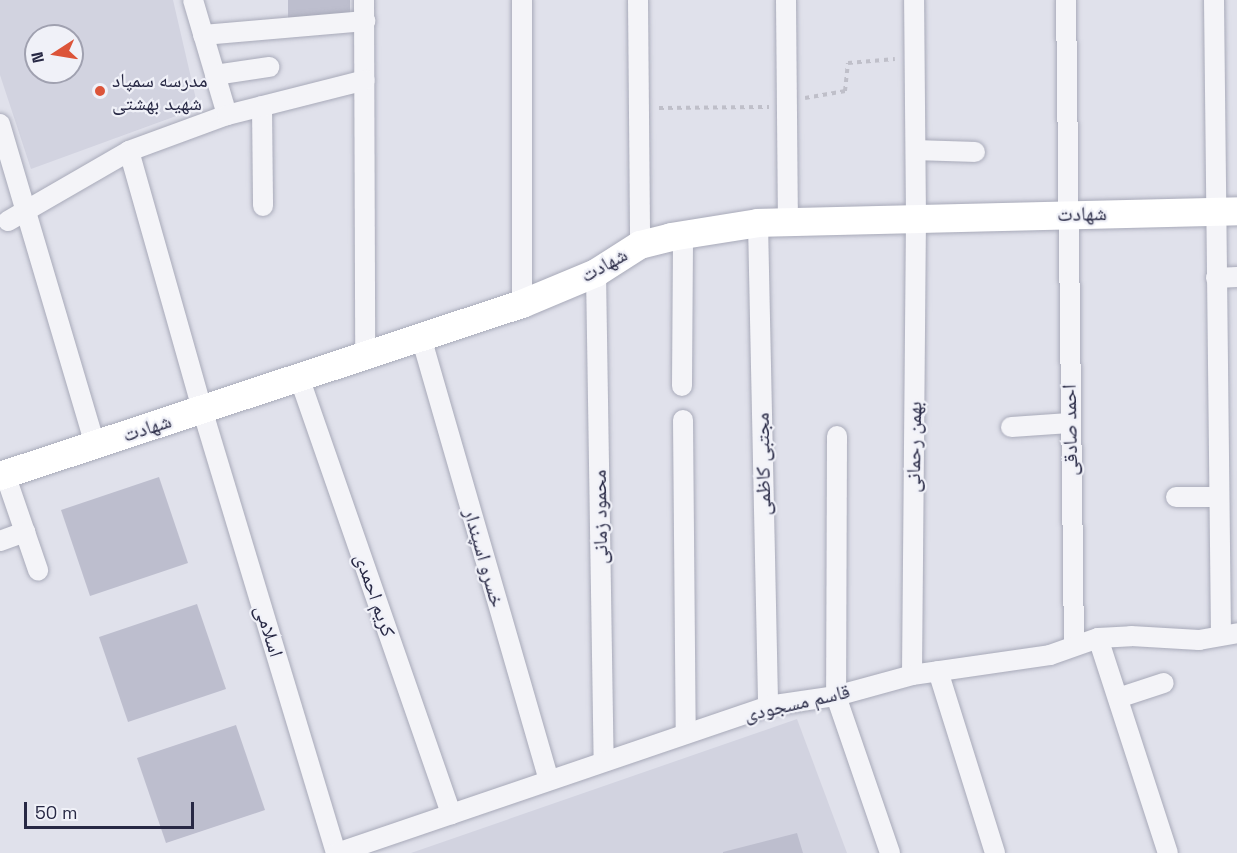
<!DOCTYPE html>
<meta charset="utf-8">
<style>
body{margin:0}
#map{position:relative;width:1237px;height:853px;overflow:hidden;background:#e0e1eb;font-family:"Space Grotesk","Noto Naskh Arabic",sans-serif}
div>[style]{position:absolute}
.built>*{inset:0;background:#d2d3e0}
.building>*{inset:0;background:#bdbece}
.path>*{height:4px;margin-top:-2px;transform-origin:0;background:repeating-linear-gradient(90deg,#bfbfc9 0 4.5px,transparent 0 9px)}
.roads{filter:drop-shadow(0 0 2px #a8aab9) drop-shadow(0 0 2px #a8aab9)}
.street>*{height:20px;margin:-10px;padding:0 10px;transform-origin:10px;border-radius:10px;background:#f4f4f8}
.secondary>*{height:28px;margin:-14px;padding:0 14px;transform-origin:14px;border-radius:14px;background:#fff}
.dots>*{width:16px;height:16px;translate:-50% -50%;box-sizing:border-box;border:3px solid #f0f1f8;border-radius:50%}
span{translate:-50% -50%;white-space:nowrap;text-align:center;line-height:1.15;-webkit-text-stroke:4.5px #f0f1f8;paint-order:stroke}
.poi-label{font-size:20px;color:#272844}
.left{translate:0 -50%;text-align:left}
.street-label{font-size:20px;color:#272844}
.north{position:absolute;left:24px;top:24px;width:60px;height:60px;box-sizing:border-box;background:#f0f1f8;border:2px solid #a0a1b0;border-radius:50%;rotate:258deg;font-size:16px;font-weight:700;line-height:24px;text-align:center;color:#272844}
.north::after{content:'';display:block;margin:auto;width:21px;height:27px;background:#dc5439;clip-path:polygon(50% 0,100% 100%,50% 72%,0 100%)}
.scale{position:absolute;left:24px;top:802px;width:170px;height:27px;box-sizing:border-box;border:3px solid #272844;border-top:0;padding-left:8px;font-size:18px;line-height:21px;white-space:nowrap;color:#272844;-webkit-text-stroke:4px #f0f1f8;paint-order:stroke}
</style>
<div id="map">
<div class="built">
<i style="clip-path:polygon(evenodd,0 0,173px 0,198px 108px,31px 169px,0 75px,0 0,36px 36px,72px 36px,72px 72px,36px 72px,36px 36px)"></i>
<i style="clip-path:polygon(797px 719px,847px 853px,411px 853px)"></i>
</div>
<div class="building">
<i style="clip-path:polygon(288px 0,350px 0,350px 15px,288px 19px)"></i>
<i style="clip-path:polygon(159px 477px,188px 563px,90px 596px,61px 510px)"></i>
<i style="clip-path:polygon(197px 604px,226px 689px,128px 722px,99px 637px)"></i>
<i style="clip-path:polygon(236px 725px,265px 810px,166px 843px,137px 758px)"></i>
<i style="clip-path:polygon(797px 833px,803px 853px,723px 853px,723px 852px)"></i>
</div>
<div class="path">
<i style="left:805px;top:98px;width:41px;rotate:-9.9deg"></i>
<i style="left:845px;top:91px;width:28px;rotate:-84deg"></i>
<i style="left:848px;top:63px;width:47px;rotate:-4.9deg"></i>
<i style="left:659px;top:108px;width:110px;rotate:-0.5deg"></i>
</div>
<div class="roads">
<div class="street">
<i style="left:193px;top:0;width:120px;rotate:73.5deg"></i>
<i style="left:364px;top:0;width:355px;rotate:89.8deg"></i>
<i style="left:638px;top:0;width:245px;rotate:89.5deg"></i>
<i style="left:786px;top:0;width:222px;rotate:89.5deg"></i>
<i style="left:1066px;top:0;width:646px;rotate:89.29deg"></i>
<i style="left:1214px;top:0;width:635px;rotate:89.37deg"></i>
<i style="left:203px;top:35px;width:163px;rotate:-4.9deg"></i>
<i style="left:215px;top:75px;width:55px;rotate:-8.4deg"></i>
<i style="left:262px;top:106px;width:100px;rotate:89.4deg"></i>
<i style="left:0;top:124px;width:335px;rotate:73.5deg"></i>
<i style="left:916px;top:150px;width:59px;rotate:1.9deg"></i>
<i style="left:129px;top:151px;width:268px;rotate:74.2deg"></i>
<i style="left:202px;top:409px;width:464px;rotate:73.2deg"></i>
<i style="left:8px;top:221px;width:140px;rotate:-30deg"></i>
<i style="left:129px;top:151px;width:104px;rotate:-20.2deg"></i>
<i style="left:227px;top:115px;width:142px;rotate:-14.2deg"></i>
<i style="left:758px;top:223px;width:483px;rotate:88.8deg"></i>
<i style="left:596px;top:273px;width:487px;rotate:89.1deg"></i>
<i style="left:1216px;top:278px;width:21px;rotate:-3deg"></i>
<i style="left:522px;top:304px;width:304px;rotate:-90deg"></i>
<i style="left:421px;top:337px;width:459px;rotate:73.9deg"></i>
<i style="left:299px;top:377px;width:463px;rotate:70.8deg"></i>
<i style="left:682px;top:386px;width:151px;rotate:-89.6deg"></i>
<i style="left:683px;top:420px;width:313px;rotate:89.5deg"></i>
<i style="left:1011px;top:427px;width:59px;rotate:-3.9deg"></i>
<i style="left:837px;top:436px;width:260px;rotate:90.2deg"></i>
<i style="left:836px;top:696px;width:166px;rotate:71deg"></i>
<i style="left:5px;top:474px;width:102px;rotate:71deg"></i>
<i style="left:1176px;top:497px;width:43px"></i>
<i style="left:0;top:541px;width:27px;rotate:-20deg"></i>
<i style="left:1098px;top:638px;width:226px;rotate:72deg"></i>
<i style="left:938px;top:671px;width:191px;rotate:72.6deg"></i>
<i style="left:912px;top:675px;width:456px;rotate:-89.5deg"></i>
<i style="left:916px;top:219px;width:219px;rotate:-90.5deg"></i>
<i style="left:1118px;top:698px;width:48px;rotate:-18.1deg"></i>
<i style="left:337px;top:853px;width:455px;rotate:-18.8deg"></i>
<i style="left:768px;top:706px;width:69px;rotate:-8.4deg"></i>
<i style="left:836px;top:696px;width:79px;rotate:-15.4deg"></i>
<i style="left:912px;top:675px;width:139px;rotate:-8.2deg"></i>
<i style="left:1050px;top:655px;width:51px;rotate:-19.5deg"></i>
<i style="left:1098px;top:638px;width:33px;rotate:-3deg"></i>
<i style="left:1131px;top:636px;width:68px;rotate:3.4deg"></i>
<i style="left:1199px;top:640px;width:39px;rotate:-10deg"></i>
</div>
<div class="secondary">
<i style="left:0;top:476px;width:550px;rotate:-18.24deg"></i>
<i style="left:522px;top:304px;width:80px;rotate:-22.7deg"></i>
<i style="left:596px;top:273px;width:52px;rotate:-32.5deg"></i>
<i style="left:640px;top:245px;width:32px;rotate:-14deg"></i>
<i style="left:671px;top:237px;width:88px;rotate:-9.1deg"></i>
<i style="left:758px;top:223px;width:479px;rotate:-1.4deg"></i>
</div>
</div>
<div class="dots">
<i style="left:100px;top:91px;background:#dc5439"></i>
</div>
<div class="poi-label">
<span class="left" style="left:112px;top:92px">مدرسه سمپاد<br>شهید بهشتی</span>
</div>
<div class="street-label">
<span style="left:1082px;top:214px;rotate:-1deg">شهادت</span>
<span style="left:604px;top:265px;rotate:-29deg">شهادت</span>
<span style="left:147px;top:428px;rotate:-18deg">شهادت</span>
<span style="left:1070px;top:430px;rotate:-91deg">احمد صادقی</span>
<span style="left:914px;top:447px;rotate:-89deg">بهمن رحمانی</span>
<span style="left:763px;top:464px;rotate:-91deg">مجتبی کاظمی</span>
<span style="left:600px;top:517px;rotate:-91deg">محمود زمانی</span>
<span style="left:484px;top:558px;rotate:74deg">خسرو اسپندار</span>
<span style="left:375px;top:595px;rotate:71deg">کریم احمدی</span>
<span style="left:269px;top:631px;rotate:73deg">اسلامی</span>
<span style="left:797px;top:703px;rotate:-13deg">قاسم مسجودی</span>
</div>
<div class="north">N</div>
<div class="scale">50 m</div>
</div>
